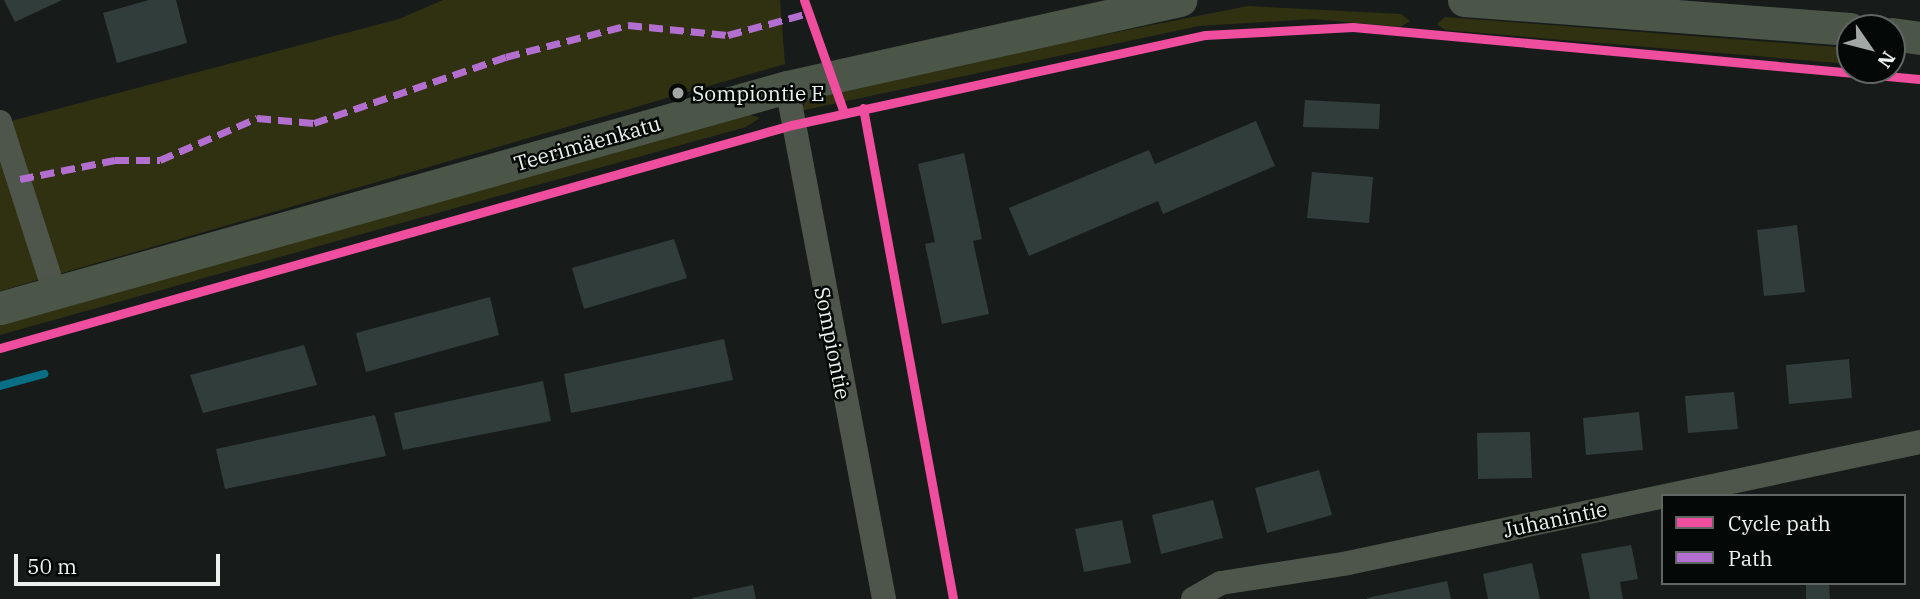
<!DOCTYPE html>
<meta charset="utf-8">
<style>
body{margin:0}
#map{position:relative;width:1920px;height:599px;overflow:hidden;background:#171c1a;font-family:"IBM Plex Serif",serif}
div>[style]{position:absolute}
.green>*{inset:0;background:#303111}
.stream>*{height:8px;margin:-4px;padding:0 4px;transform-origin:4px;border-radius:4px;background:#096f84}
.building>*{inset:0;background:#303d3a}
.street>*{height:24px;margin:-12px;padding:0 12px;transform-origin:12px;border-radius:12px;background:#4e564b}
.secondary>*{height:33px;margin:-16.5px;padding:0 16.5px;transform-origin:16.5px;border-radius:16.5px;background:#4b5548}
.quiet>*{height:7px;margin-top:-3.5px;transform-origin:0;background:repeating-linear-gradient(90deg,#b36fd0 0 14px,transparent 0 21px)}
.cycleway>*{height:9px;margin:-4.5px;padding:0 4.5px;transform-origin:4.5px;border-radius:4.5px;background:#ef4d9e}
.dots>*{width:19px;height:19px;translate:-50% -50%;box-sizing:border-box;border:4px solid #040806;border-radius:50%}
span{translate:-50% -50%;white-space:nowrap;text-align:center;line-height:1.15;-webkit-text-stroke:5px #040806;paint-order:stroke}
.poi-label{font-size:21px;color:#ebf2ee}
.left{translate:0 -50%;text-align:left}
.street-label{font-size:21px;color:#ebf2ee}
.legend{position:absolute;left:1661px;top:494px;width:245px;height:91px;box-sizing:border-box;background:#040806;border:2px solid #606663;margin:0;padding:9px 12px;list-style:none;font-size:21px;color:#ebf2ee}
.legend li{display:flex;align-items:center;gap:14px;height:35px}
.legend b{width:35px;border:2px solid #606663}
.north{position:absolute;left:1836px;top:14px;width:70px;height:70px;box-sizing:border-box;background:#040806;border:2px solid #606663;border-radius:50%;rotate:125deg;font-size:19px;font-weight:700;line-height:28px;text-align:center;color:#ebf2ee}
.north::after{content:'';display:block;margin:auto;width:24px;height:32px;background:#a1a7a4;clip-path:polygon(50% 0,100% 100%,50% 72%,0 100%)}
.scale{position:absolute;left:14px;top:554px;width:206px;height:32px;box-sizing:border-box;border:4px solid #ebf2ee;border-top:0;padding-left:9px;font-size:21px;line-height:24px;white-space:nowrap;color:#ebf2ee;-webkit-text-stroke:5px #040806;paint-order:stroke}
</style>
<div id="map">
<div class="green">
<i style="clip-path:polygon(443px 0,780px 0,785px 64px,0 291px,0 124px,399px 19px)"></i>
<i style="clip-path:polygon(1248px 6px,1401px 14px,1410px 21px,1400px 27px,1313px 19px,1199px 26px,800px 111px,807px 100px,895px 76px)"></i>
<i style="clip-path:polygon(1445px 17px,1850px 48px,1850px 64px,1445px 30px,1437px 24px)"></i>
<i style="clip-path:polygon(741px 112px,760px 118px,746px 127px,0 335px,0 321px)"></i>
</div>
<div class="stream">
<i style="left:0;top:386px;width:46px;rotate:-15.3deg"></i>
</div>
<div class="building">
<i style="clip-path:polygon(4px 0,62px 0,15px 22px)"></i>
<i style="clip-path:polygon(149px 0,176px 0,187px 43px,117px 63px,103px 13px)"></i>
<i style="clip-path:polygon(1305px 100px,1380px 104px,1379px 129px,1303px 127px)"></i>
<i style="clip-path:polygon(1256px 121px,1275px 166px,1163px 214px,1158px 201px,1029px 256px,1009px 208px,1149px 150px,1155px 164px)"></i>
<i style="clip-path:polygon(964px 153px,982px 239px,973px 241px,989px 314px,942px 324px,925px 244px,935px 242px,918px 164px)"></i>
<i style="clip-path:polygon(1312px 172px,1373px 177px,1369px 223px,1307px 218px)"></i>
<i style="clip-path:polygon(1797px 225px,1805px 292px,1764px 296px,1757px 230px)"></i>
<i style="clip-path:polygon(674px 239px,687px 278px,584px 309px,572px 268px)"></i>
<i style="clip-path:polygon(490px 297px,499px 335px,366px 372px,356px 333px)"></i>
<i style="clip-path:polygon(724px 339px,733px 380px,571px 413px,564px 374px)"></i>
<i style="clip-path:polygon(304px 345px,317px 385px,203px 413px,190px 375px)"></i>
<i style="clip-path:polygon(1849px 359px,1852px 398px,1789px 404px,1786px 365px)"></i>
<i style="clip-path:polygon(543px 381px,551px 421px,403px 450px,394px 413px)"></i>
<i style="clip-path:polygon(1734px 392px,1738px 429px,1688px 433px,1685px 396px)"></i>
<i style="clip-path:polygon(1639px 412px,1643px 450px,1586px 455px,1583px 418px)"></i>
<i style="clip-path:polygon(375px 415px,386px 456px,225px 489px,216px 449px)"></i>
<i style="clip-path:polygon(1530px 432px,1532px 478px,1478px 479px,1477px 433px)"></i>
<i style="clip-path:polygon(1319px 470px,1332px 515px,1267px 533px,1255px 488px)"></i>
<i style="clip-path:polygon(1213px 500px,1223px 538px,1161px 554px,1152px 515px)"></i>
<i style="clip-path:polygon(1122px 520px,1131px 563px,1084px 572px,1075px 529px)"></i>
<i style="clip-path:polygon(1631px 545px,1638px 579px,1620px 582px,1623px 599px,1590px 599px,1581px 554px)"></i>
<i style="clip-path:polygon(1532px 563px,1540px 599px,1488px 599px,1483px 574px)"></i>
<i style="clip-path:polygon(1447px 581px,1451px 599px,1367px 599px,1367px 598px)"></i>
<i style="clip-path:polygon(1806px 583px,1829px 583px,1830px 599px,1806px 599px)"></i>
<i style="clip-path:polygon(753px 585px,756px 599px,692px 599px,692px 598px)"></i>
</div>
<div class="street">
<i style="left:787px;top:87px;width:521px;rotate:79.27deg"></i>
<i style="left:0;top:122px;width:180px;rotate:72.2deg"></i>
<i style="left:1193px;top:599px;width:32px;rotate:-30deg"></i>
<i style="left:1221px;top:583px;width:129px;rotate:-8.9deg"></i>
<i style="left:1348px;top:563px;width:585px;rotate:-11.94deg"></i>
</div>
<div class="secondary">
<i style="left:1464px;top:0;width:387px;rotate:4.3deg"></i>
<i style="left:1892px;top:34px;width:28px;rotate:8deg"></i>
<i style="left:0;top:308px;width:817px;rotate:-15.69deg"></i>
<i style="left:787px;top:87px;width:403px;rotate:-12.5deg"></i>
</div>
<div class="quiet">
<i style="left:20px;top:179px;width:97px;rotate:-11.3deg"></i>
<i style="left:115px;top:160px;width:45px"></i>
<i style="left:160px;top:160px;width:106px;rotate:-23.4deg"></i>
<i style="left:257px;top:118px;width:57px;rotate:5deg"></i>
<i style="left:314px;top:123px;width:203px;rotate:-19deg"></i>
<i style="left:506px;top:57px;width:126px;rotate:-14.7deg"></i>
<i style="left:628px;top:25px;width:100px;rotate:5.7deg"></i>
<i style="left:728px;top:35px;width:84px;rotate:-15.2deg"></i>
</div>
<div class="cycleway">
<i style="left:804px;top:0;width:120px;rotate:70.5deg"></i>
<i style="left:863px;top:108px;width:499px;rotate:79.6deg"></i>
<i style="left:0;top:348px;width:823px;rotate:-15.73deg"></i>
<i style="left:792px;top:125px;width:423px;rotate:-12.3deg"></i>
<i style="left:1205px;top:35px;width:148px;rotate:-3.1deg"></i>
<i style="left:1353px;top:27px;width:569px;rotate:5.24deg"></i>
</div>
<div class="dots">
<i style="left:678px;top:93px;background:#a1a7a4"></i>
</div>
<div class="poi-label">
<span class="left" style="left:692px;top:93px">Sompiontie E</span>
</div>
<div class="street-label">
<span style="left:587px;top:143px;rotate:-16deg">Teerimäenkatu</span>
<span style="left:833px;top:343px;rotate:79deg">Sompiontie</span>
<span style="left:1555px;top:519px;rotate:-12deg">Juhanintie</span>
</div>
<ul class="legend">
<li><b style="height:9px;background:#ef4d9e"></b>Cycle path</li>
<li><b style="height:9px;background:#b36fd0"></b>Path</li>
</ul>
<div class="north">N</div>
<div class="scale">50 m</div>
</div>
